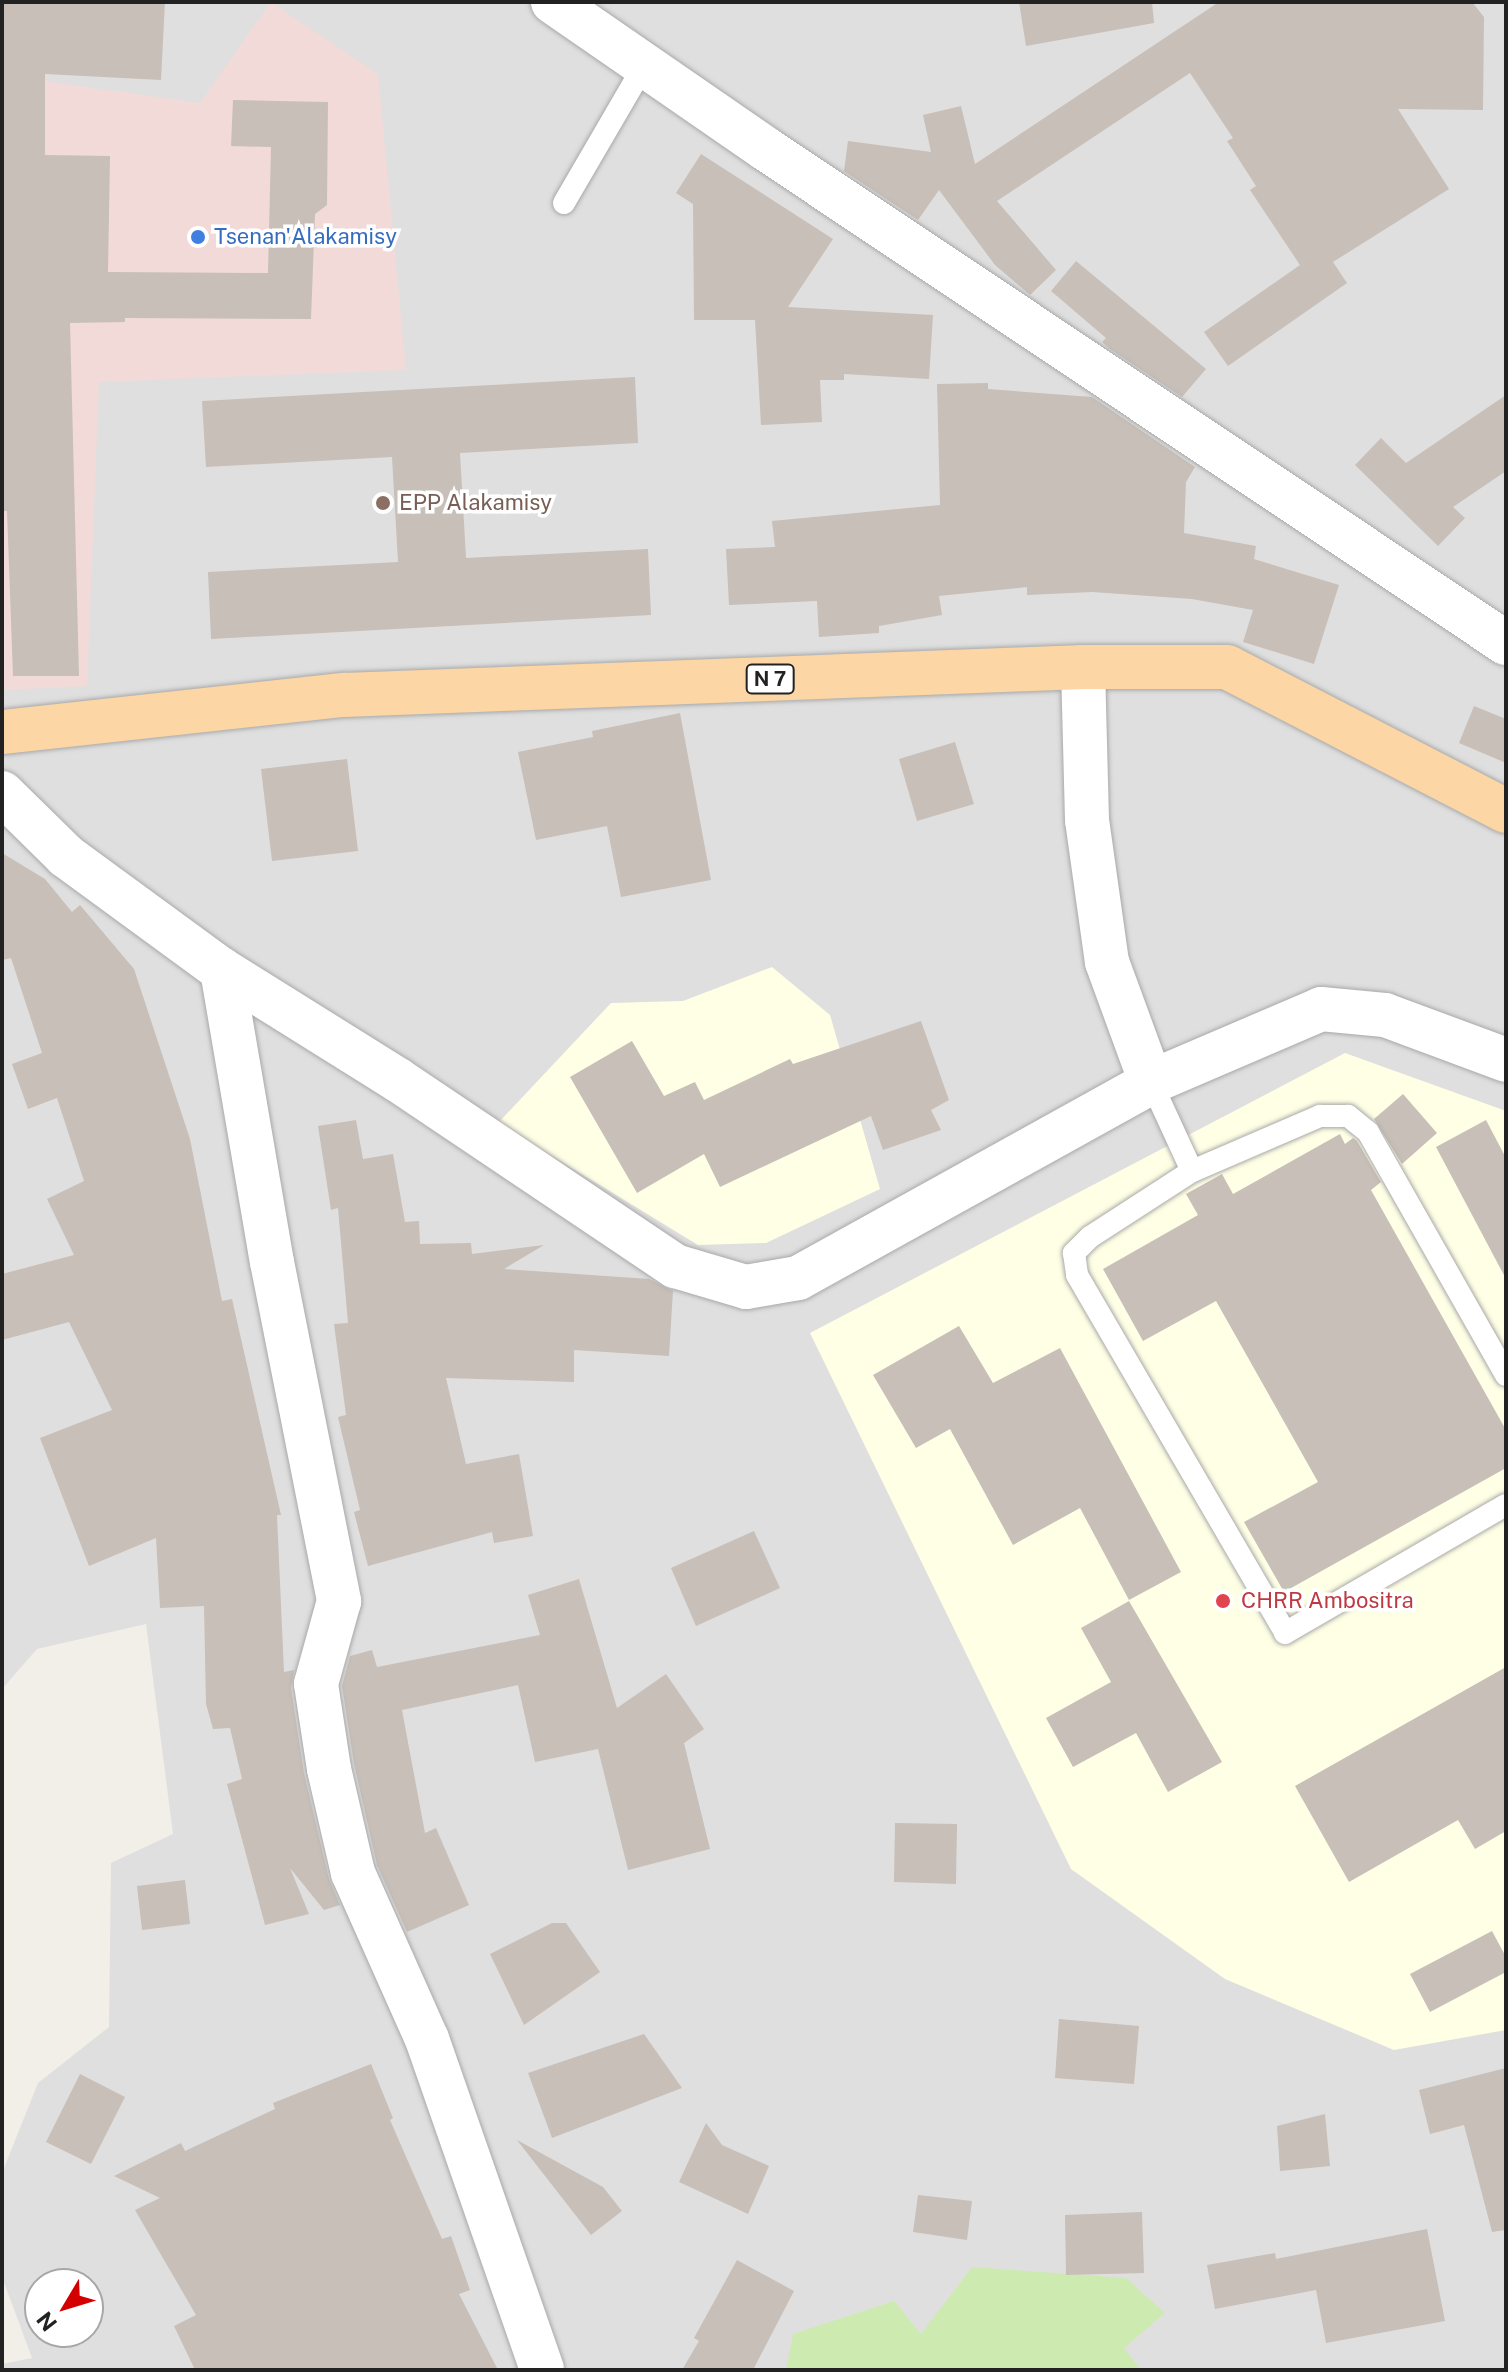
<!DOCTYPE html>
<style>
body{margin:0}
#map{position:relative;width:1508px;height:2372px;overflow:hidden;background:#f2efe9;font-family:"Public Sans",sans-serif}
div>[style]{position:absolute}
.residential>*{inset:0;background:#e0dfdf}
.commercial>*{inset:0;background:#f2dad9}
.education>*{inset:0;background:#ffffe5}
.grass>*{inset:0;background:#cdebb0}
.building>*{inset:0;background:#c7bfb8}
.roads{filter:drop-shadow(0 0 2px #a9a9a9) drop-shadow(0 0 2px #a9a9a9)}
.service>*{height:22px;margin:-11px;padding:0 11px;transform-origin:11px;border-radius:11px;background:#fff}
.minor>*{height:44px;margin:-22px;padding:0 22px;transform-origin:22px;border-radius:22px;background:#fff}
.primary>*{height:44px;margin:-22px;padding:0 22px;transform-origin:22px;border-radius:22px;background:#fcd6a4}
.dots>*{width:22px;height:22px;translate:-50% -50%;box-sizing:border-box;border:4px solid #fff;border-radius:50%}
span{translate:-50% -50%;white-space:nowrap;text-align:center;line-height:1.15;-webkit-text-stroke:7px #fff;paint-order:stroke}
.shield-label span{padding:2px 6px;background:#fff;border:2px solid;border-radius:6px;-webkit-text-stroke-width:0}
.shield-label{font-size:20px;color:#222;font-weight:700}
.shop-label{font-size:22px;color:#366cbe}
.left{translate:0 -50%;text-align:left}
.education-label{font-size:22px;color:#785e54}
.health-label{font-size:22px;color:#be3a42}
.frame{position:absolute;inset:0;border:4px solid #222;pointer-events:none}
.north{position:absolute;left:24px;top:2268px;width:80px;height:80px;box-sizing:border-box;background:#fff;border:2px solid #a7a7a7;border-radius:50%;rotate:232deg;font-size:22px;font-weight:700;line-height:32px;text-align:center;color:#222}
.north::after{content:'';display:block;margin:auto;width:28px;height:36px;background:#d40000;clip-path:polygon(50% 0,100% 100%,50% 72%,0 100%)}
</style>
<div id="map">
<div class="residential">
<i style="clip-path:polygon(evenodd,2px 2px,1506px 2px,1506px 2370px,2px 2370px,2px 2364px,32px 2358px,2px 2277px,2px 2173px,38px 2083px,109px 2027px,111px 1863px,173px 1834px,146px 1624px,37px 1649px,2px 1689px,2px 2px,40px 2284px,88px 2284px,88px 2332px,40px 2332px,40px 2284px)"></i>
</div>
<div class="commercial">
<i style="clip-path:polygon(271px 2px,378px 74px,406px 370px,99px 382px,87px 686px,2px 690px,2px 75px,200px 103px)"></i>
</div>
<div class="education">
<i style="clip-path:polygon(772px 967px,830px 1015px,880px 1189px,766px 1243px,698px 1245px,498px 1123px,611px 1003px,683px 1001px)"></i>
<i style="clip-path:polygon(1345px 1053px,1506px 1111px,1506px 2030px,1394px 2050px,1225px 1979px,1071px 1869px,810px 1333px)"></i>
</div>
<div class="grass">
<i style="clip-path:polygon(972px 2267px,1126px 2278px,1165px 2313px,1124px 2348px,1141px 2370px,786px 2370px,793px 2334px,894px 2301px,921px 2334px)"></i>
</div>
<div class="building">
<i style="clip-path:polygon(2px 2px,165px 2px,161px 80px,45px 74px,45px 155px,110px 156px,108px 272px,268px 273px,271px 147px,231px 146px,233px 100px,328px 102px,327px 205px,315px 214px,311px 319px,125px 318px,125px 322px,70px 323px,79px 676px,13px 676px,7px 511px,2px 511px)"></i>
<i style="clip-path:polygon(1019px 2px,1152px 2px,1154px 23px,1026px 46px)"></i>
<i style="clip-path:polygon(1219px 2px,1472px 2px,1484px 17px,1483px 110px,1398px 109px,1449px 189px,1333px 262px,1347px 283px,1228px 366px,1204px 332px,1300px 265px,1250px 190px,1256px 186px,1227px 141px,1233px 138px,1190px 73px,997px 201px,1056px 270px,1030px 295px,995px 265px,939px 190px,918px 220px,844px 171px,848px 141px,931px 152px,923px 115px,961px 106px,975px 164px)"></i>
<i style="clip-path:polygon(701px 154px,833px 239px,788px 307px,933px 315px,929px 379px,844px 374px,844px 380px,820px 380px,822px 422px,761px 425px,755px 320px,694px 320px,693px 204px,676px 193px)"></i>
<i style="clip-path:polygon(1076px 261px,1206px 369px,1182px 397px,1110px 349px,1102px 342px,1106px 338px,1051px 291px)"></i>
<i style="clip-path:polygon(635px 377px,638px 443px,460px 453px,466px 558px,648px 549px,651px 615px,211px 639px,208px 572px,398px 562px,392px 457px,206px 467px,202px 401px)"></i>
<i style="clip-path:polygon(988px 383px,988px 389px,1092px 397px,1195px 467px,1186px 482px,1184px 533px,1256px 546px,1254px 559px,1339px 585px,1314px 664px,1243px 642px,1253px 610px,1192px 599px,1092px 592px,1027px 595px,1027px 587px,939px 596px,942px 615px,879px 626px,879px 633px,819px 637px,817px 601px,729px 605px,726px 549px,775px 547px,772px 521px,940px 505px,937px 384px)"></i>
<i style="clip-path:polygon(1506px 395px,1506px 471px,1453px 507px,1465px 518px,1438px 546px,1355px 465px,1381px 438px,1406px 463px)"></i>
<i style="clip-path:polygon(1474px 706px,1506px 719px,1506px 763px,1459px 743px)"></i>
<i style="clip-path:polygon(680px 713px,711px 880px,621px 897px,607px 826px,536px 840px,518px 752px,593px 737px,592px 731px)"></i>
<i style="clip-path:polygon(955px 742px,974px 804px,917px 821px,899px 759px)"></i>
<i style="clip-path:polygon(347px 759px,358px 851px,272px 861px,261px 769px)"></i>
<i style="clip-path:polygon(2px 853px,45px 879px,72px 912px,80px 905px,134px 969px,190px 1139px,222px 1301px,232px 1299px,281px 1515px,277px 1515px,284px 1672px,294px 1670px,291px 1688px,304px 1773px,329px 1879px,340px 1905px,324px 1910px,290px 1868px,309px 1914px,265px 1925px,227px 1784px,242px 1779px,230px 1728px,213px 1729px,206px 1704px,204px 1606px,160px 1608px,156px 1538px,89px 1566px,40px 1438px,112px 1410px,69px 1322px,2px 1340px,2px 1274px,74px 1255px,47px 1199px,84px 1181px,57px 1098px,28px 1109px,12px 1064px,42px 1053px,11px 958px,2px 960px)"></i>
<i style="clip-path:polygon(921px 1021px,949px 1100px,931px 1110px,941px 1130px,883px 1150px,871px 1116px,720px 1187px,704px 1154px,637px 1193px,570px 1077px,632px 1041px,664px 1096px,695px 1082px,704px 1100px,790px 1059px,793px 1064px)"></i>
<i style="clip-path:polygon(1403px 1094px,1437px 1133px,1402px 1164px,1374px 1119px)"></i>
<i style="clip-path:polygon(356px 1120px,363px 1159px,393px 1154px,405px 1222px,419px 1221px,420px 1244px,471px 1243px,472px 1254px,544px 1245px,504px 1269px,649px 1279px,673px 1291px,669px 1356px,574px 1350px,574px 1382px,446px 1378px,466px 1464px,519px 1454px,533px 1536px,494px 1543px,492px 1532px,368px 1566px,354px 1512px,360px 1510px,338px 1417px,346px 1415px,334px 1324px,348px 1323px,338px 1208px,331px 1210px,318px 1126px)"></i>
<i style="clip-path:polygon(1486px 1120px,1506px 1158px,1506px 1279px,1436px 1147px)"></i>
<i style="clip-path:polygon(1340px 1134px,1345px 1144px,1353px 1138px,1357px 1141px,1381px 1182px,1371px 1190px,1506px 1430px,1506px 1468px,1284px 1592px,1244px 1522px,1318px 1482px,1216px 1301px,1143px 1341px,1103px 1269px,1198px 1215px,1186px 1194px,1222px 1174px,1233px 1194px)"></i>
<i style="clip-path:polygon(959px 1326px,993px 1383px,1060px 1348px,1181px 1572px,1129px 1600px,1080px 1508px,1013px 1545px,950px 1429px,916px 1448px,873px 1375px)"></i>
<i style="clip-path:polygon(754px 1531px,780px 1588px,696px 1626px,671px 1568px)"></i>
<i style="clip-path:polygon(579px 1579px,617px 1708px,666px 1674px,704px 1729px,684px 1743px,710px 1849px,628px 1870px,598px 1749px,535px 1762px,518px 1685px,402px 1710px,425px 1833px,436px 1828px,469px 1905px,407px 1932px,377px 1865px,354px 1764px,342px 1686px,350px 1656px,372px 1650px,377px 1667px,540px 1635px,528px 1595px)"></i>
<i style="clip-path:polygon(1129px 1601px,1222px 1762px,1168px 1792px,1136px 1733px,1073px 1767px,1046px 1718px,1111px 1682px,1081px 1628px)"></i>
<i style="clip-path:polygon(1506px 1667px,1506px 1831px,1475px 1849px,1458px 1820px,1349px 1882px,1295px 1786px)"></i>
<i style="clip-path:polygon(895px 1823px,957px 1824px,956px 1884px,894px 1882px)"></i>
<i style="clip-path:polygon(185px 1880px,190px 1924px,142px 1930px,137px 1886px)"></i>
<i style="clip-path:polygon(552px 1923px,566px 1923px,600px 1972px,524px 2025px,490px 1954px)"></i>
<i style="clip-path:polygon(1492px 1931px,1506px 1957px,1506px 1972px,1430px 2012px,1410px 1974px)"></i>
<i style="clip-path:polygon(1059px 2019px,1139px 2026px,1134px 2084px,1055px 2078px)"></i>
<i style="clip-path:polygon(644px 2034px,682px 2088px,552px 2138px,528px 2073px)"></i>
<i style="clip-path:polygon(371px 2064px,393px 2118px,390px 2120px,442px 2239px,451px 2236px,470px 2290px,459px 2294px,498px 2370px,195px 2370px,174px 2326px,196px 2315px,135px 2210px,160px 2198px,114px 2176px,181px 2143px,185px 2151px,275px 2109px,273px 2103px)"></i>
<i style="clip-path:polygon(1506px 2068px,1506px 2230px,1492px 2232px,1464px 2125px,1430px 2134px,1419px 2090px)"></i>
<i style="clip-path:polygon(80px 2074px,125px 2097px,91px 2164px,46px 2142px)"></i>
<i style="clip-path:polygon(1325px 2114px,1330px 2166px,1280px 2171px,1277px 2126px)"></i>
<i style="clip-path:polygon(706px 2123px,722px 2145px,769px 2166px,748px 2214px,679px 2182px)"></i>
<i style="clip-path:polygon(517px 2140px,603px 2187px,622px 2211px,591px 2235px)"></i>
<i style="clip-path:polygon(918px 2195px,972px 2201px,967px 2240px,913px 2232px)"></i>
<i style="clip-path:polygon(1142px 2212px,1144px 2273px,1066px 2275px,1065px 2215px)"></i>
<i style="clip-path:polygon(1427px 2229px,1445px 2321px,1326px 2343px,1316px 2290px,1215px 2309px,1207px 2265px,1275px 2253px,1276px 2259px)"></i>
<i style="clip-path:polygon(737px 2260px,794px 2291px,753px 2370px,682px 2370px,699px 2341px,694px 2338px)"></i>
</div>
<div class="roads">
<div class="service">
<i style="left:564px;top:203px;width:161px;rotate:-59.8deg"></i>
<i style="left:1151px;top:1082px;width:98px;rotate:65.3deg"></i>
<i style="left:1506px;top:1375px;width:279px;rotate:-119.6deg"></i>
<i style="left:1368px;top:1132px;width:26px;rotate:-141deg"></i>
<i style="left:1348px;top:1116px;width:28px;rotate:180deg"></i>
<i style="left:1320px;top:1116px;width:139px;rotate:156.7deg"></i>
<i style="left:1192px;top:1171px;width:121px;rotate:147.1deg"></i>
<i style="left:1090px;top:1237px;width:23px;rotate:135deg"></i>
<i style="left:1074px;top:1253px;width:22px;rotate:82deg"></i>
<i style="left:1077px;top:1275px;width:414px;rotate:59.8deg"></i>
<i style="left:1285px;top:1633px;width:255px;rotate:-30.1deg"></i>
</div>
<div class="minor">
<i style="left:553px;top:2px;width:259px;rotate:34.6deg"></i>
<i style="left:766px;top:149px;width:890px;rotate:33.73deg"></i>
<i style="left:1083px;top:667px;width:153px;rotate:88.5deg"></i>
<i style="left:1087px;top:820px;width:143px;rotate:82deg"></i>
<i style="left:1107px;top:962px;width:128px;rotate:69.9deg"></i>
<i style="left:2px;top:793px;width:90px;rotate:44.5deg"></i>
<i style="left:66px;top:856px;width:193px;rotate:36.2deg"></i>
<i style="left:222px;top:970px;width:208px;rotate:32deg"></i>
<i style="left:398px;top:1080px;width:334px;rotate:33.9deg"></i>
<i style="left:675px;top:1266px;width:74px;rotate:16.5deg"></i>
<i style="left:746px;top:1287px;width:53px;rotate:-9.8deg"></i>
<i style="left:798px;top:1278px;width:404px;rotate:-29deg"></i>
<i style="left:1151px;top:1082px;width:185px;rotate:-23.2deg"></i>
<i style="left:1321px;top:1009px;width:64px;rotate:5.4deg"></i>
<i style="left:1385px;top:1015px;width:129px;rotate:20.4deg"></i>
<i style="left:222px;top:970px;width:296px;rotate:80.3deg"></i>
<i style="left:272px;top:1262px;width:346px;rotate:78.8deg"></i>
<i style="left:339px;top:1601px;width:86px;rotate:105.5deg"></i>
<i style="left:316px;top:1684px;width:86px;rotate:81.3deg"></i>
<i style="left:329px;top:1769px;width:107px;rotate:77deg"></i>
<i style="left:353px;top:1873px;width:182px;rotate:66deg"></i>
<i style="left:427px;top:2039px;width:350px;rotate:70.8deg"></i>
</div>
<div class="primary">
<i style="left:2px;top:732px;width:344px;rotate:-6.2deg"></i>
<i style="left:344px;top:695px;width:740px;rotate:-2.17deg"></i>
<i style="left:1083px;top:667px;width:144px"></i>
<i style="left:1227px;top:667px;width:314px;rotate:27.3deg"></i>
</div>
</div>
<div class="dots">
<i style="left:198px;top:237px;background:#3f7fe0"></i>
<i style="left:383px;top:503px;background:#8d6e63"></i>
<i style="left:1223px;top:1601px;background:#e0444e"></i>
</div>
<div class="shield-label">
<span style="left:770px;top:679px">N 7</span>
</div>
<div class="shop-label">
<span class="left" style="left:214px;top:237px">Tsenan'Alakamisy</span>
</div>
<div class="education-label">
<span class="left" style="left:399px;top:503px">EPP Alakamisy</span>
</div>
<div class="health-label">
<span class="left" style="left:1241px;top:1601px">CHRR Ambositra</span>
</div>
<div class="frame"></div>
<div class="north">N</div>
</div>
